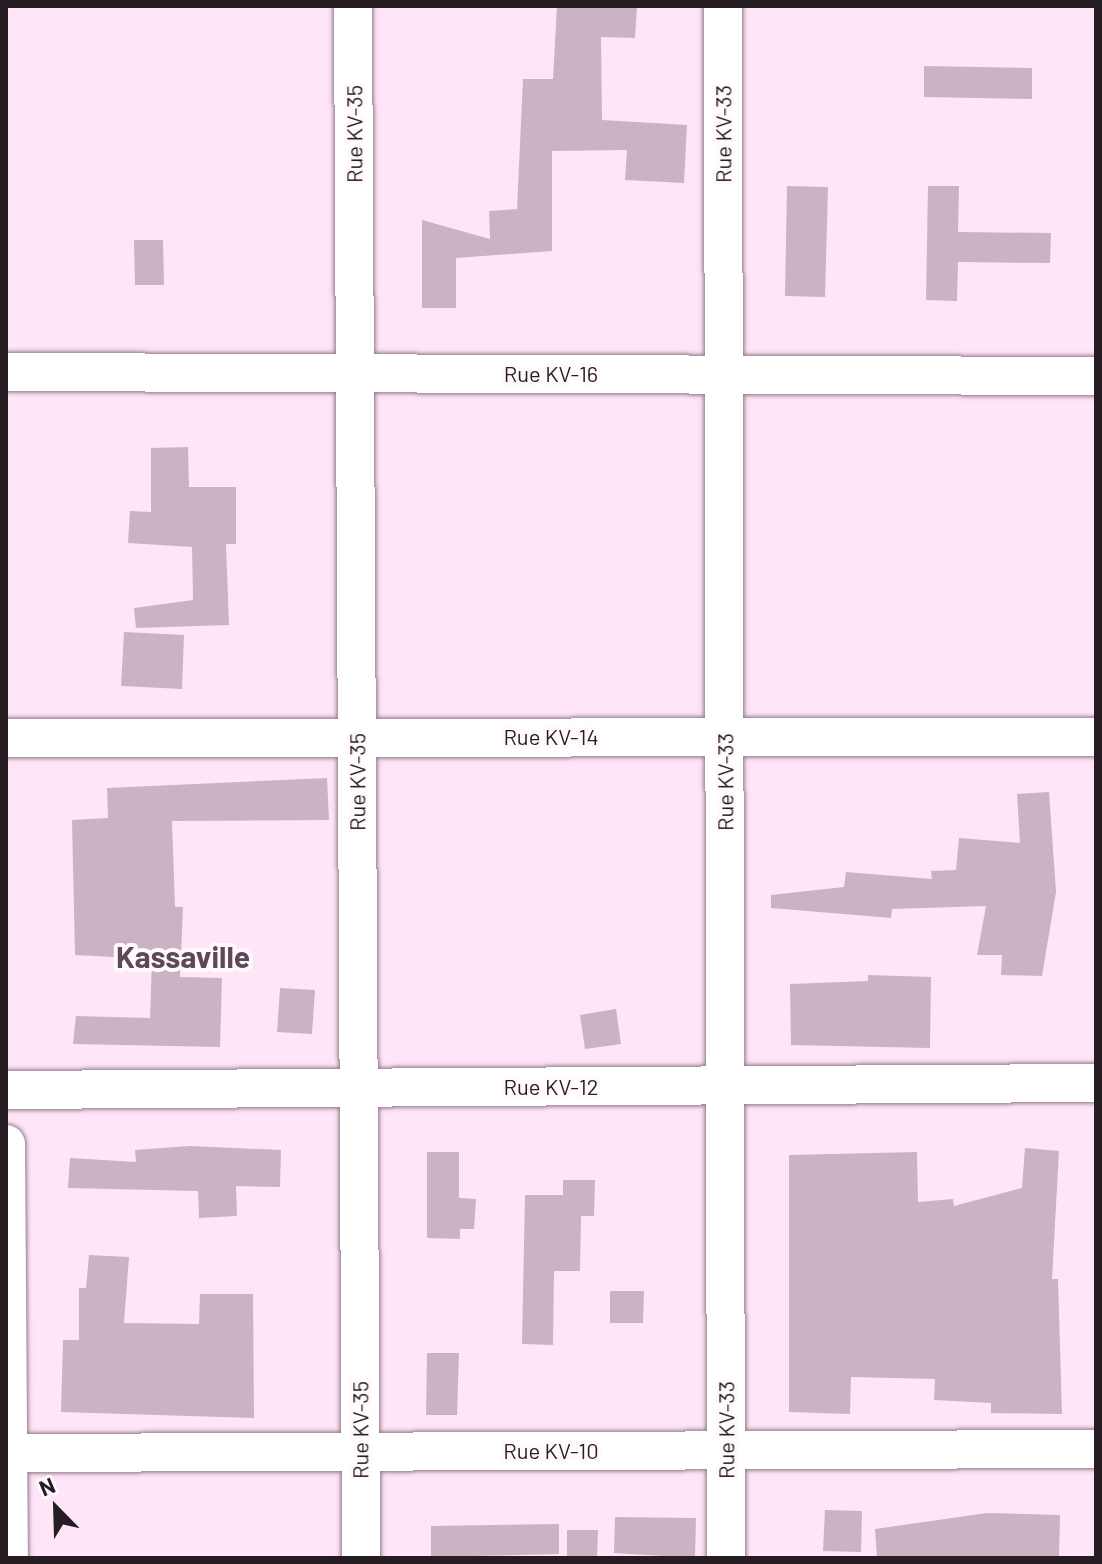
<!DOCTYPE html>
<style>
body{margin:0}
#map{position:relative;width:1102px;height:1564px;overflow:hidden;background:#ffe5f8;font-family:Barlow,sans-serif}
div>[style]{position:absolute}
.building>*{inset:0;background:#cbb3c4}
.roads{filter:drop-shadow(0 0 2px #937c8c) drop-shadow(0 0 2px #937c8c)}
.minor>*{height:38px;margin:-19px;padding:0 19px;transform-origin:19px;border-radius:19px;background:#fff}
span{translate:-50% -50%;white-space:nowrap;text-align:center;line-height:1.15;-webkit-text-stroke:8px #fff9fd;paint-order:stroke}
.street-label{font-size:22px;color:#261d23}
.district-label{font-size:30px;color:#5d4858;font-weight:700}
.frame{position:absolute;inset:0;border:8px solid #261d23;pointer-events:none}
.north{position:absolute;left:16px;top:1468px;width:80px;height:80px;-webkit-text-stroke:6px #fff9fd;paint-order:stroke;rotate:337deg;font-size:22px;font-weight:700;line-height:32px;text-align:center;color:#261d23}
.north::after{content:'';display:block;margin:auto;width:28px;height:36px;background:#261d23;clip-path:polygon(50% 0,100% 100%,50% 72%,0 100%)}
</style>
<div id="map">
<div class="building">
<i style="clip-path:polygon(557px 6px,637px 6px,635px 38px,601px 37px,602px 120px,687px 125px,684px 183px,625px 180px,627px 150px,552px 151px,552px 251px,456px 258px,456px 308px,422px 308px,422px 220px,490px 239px,489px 211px,517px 209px,523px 79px,553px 79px)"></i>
<i style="clip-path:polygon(924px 66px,1032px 68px,1032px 99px,924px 97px)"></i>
<i style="clip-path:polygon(787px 186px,828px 187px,825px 297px,785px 296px)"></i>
<i style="clip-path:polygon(928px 186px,959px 186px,958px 232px,1051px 233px,1050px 263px,958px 262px,957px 301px,926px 300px)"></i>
<i style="clip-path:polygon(134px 240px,163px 240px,164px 285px,135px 285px)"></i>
<i style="clip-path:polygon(188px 447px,189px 487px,236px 487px,236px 544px,226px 544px,229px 625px,136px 628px,134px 608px,193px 600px,192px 547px,128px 543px,130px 511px,151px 512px,151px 448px)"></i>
<i style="clip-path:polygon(124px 632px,184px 635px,182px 689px,121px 686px)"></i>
<i style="clip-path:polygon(327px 778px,329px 820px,172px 821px,175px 907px,183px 907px,180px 977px,222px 978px,220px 1047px,73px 1044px,76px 1016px,150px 1018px,152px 959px,75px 955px,72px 820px,108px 818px,107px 788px)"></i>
<i style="clip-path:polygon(1049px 792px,1056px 892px,1042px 976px,1001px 975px,1002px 955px,977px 955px,986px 906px,892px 909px,891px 918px,771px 908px,771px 895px,844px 887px,846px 872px,932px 879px,931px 871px,956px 870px,959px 838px,1020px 843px,1017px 794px)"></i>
<i style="clip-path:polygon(868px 975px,931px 977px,930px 1048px,791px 1045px,790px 984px,868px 981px)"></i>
<i style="clip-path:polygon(280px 988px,315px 990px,312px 1034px,277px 1032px)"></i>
<i style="clip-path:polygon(616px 1009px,621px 1044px,585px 1049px,580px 1015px)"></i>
<i style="clip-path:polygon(190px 1146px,281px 1150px,280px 1187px,236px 1186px,237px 1216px,199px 1218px,198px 1191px,68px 1188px,70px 1158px,136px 1162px,135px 1150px)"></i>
<i style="clip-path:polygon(1025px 1148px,1059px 1151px,1052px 1279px,1058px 1279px,1062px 1414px,991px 1413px,991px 1403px,934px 1400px,935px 1379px,851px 1377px,850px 1414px,789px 1412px,789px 1155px,917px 1152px,918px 1202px,953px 1199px,954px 1206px,1022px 1188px)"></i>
<i style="clip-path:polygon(427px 1152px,459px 1152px,459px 1198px,476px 1199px,474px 1229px,460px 1229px,460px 1239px,427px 1238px)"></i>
<i style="clip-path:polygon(563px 1180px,595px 1180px,594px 1216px,581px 1216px,580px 1271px,554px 1271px,553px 1345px,522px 1344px,525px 1195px,563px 1195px)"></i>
<i style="clip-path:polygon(89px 1255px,129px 1257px,124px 1323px,199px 1324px,200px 1294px,253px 1294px,254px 1418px,61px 1412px,63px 1340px,79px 1340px,79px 1288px,86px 1288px)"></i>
<i style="clip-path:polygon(610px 1291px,644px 1291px,643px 1323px,610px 1323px)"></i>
<i style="clip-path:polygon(427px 1353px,459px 1353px,457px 1415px,426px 1415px)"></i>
<i style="clip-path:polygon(825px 1510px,862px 1511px,861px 1552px,823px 1551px)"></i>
<i style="clip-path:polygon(987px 1513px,1060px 1515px,1059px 1558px,877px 1558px,875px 1529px)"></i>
<i style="clip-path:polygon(615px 1517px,696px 1518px,695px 1558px,614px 1553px)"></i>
<i style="clip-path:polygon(559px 1524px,559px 1554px,431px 1557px,431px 1526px)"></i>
<i style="clip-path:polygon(567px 1530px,598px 1530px,597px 1558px,567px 1558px)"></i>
</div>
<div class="roads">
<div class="minor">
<i style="left:353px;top:6px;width:1552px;rotate:89.7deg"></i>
<i style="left:723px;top:6px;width:1552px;rotate:89.89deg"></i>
<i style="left:6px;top:372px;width:1090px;rotate:0.21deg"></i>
<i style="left:6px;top:738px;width:1090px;rotate:-0.05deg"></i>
<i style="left:6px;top:1090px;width:1090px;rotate:-0.37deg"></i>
<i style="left:6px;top:1144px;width:414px;rotate:89.6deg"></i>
<i style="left:6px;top:1453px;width:1090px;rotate:-0.21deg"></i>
</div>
</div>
<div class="street-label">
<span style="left:354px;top:134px;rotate:-90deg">Rue KV-35</span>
<span style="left:723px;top:134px;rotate:-90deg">Rue KV-33</span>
<span style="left:551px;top:374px">Rue KV-16</span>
<span style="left:551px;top:737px">Rue KV-14</span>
<span style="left:357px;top:782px;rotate:-90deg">Rue KV-35</span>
<span style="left:725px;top:782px;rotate:-90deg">Rue KV-33</span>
<span style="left:551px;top:1087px">Rue KV-12</span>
<span style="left:360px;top:1430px;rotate:-90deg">Rue KV-35</span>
<span style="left:726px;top:1430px;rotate:-90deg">Rue KV-33</span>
<span style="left:551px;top:1451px">Rue KV-10</span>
</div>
<div class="district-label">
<span style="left:183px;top:956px">Kassaville</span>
</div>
<div class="frame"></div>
<div class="north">N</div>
</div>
